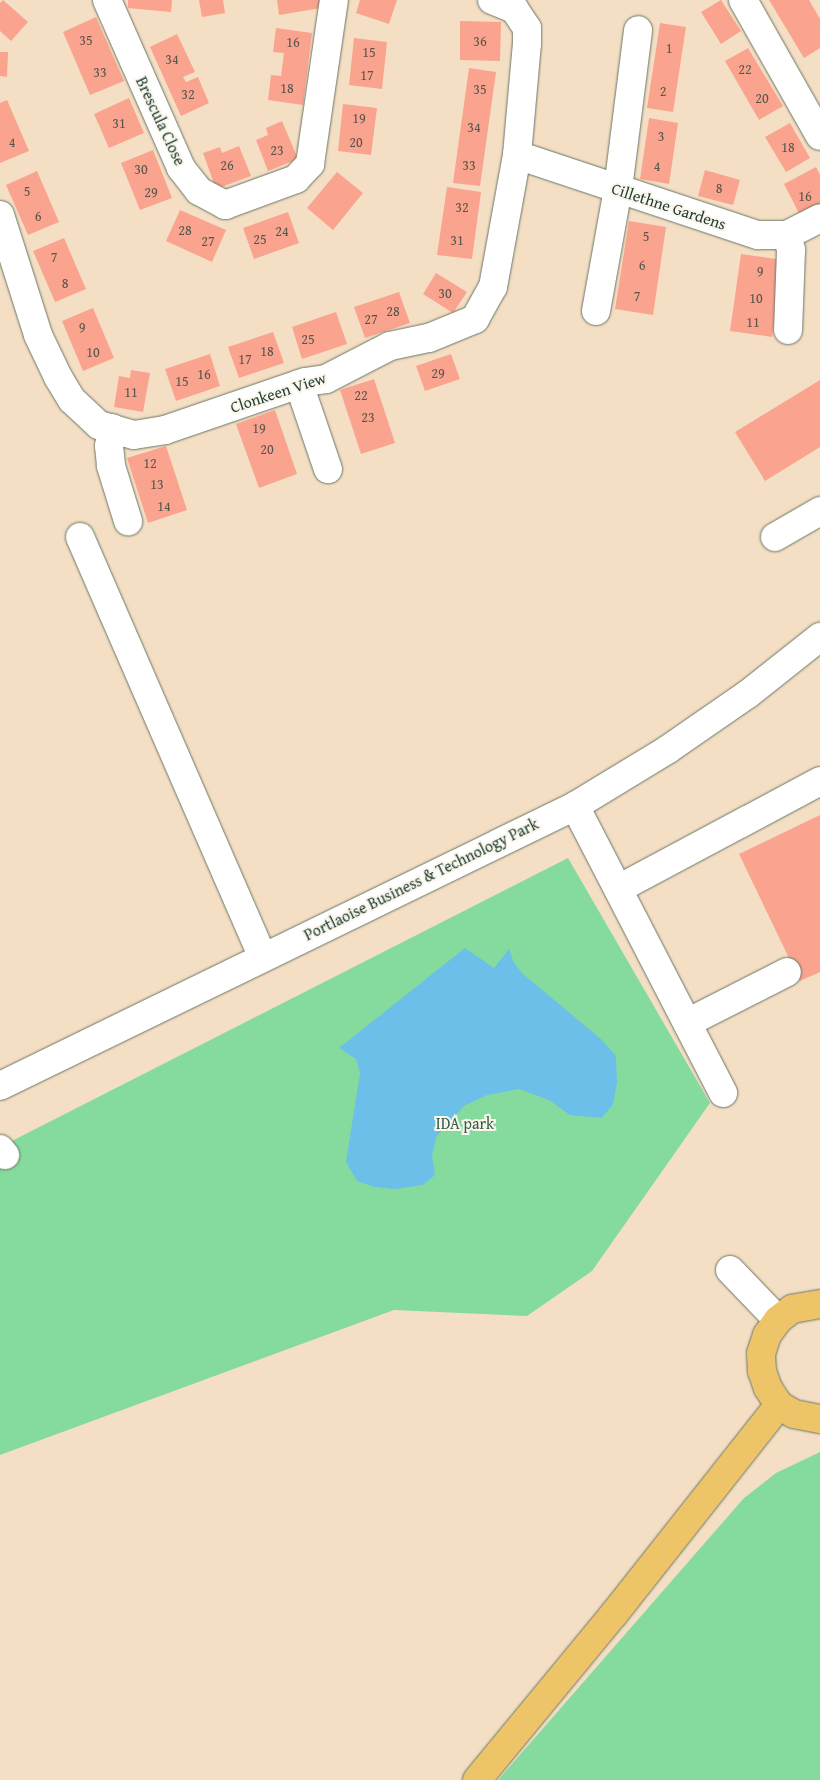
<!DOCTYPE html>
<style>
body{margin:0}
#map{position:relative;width:820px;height:1780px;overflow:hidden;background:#f5dfc4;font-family:"Gentium Book Plus",serif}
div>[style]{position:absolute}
.green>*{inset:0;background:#85db9d}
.water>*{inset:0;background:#6cbfe8}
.building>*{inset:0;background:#faa38f}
.roads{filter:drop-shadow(0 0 1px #6a7666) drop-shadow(0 0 1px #6a7666)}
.minor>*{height:28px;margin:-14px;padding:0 14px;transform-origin:14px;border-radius:14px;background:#fff}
.major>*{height:28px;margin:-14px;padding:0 14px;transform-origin:14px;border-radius:14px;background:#eec469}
span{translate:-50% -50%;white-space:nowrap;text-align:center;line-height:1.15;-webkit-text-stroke:4px #fbf7ec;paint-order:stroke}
.number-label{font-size:14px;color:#56564b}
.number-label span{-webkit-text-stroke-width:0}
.street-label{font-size:16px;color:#1f3d34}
.park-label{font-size:16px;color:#335d49}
</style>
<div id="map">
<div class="green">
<i style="clip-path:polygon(568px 858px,710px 1103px,592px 1271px,527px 1316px,394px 1310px,0 1455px,0 1147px)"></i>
<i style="clip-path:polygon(820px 1452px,820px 1780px,498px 1780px,744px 1498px,776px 1473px)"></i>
</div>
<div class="water">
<i style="clip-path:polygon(465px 948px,494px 968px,509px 949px,514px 963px,523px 974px,602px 1040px,616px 1056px,617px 1083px,613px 1104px,602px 1118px,570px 1115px,549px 1100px,519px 1089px,487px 1095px,464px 1106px,436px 1137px,432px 1156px,435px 1175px,423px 1185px,395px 1189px,375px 1187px,357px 1181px,346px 1162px,360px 1073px,356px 1059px,339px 1048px)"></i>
</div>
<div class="building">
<i style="clip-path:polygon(3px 0,28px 22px,11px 41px,0 31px,0 3px)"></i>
<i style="clip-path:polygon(128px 0,172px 0,171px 12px,128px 8px)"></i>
<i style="clip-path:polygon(199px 0,223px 0,225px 13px,202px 17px)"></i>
<i style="clip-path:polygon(277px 0,320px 0,321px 8px,279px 15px)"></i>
<i style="clip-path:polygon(360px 0,397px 0,389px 24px,356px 13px)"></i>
<i style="clip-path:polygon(721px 0,741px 31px,721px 44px,701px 12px)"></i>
<i style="clip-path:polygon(769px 0,809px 0,820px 19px,820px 48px,804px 58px)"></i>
<i style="clip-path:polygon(96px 17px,124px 81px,90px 95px,63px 32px)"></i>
<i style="clip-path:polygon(460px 21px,501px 22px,500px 61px,460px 60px)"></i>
<i style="clip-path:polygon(660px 23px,686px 27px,673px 112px,647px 108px)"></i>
<i style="clip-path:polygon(276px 28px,312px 33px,303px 105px,268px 100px,271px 75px,281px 76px,284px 53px,273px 52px)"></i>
<i style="clip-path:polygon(177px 34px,195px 72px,183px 77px,186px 82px,198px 77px,209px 103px,181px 116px,150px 47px)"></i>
<i style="clip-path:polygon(354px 38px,387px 42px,382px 89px,349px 85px)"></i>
<i style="clip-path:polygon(748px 48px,783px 106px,759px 120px,725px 61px)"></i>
<i style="clip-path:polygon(0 52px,8px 52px,7px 77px,0 76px)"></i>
<i style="clip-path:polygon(469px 68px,496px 72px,480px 186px,453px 183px)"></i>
<i style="clip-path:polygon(129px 98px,144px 133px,109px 148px,94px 114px)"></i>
<i style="clip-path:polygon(7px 100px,29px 151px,0 163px,0 103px)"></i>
<i style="clip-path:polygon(343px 104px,377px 108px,371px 155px,338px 151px)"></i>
<i style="clip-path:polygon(649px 118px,678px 123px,669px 184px,640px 179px)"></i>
<i style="clip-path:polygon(282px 121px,298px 159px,268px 171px,256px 140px,268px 135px,266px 128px)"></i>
<i style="clip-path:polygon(790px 123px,810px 158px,786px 172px,765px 137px)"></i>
<i style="clip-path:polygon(239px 146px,251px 176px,216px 189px,203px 153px,220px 147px,222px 153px)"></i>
<i style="clip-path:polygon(153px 150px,172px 198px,140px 210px,121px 163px)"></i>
<i style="clip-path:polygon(816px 167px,820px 175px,820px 207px,801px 217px,784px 184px)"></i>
<i style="clip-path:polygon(705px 170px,740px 180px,733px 205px,698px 196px)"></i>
<i style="clip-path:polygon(37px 171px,59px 222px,28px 235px,6px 185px)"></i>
<i style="clip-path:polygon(337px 172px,363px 193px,333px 230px,307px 208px)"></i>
<i style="clip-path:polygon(447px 187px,481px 192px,472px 259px,437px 255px)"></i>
<i style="clip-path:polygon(180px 210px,226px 230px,212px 262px,166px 241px)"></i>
<i style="clip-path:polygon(288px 212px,299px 243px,254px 259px,243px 228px)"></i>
<i style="clip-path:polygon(629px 221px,666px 227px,653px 315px,615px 309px)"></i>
<i style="clip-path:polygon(64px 238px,86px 289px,55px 302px,33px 251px)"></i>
<i style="clip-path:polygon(741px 254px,783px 260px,772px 337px,730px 331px)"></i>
<i style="clip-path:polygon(436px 273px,467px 292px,453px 313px,423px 294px)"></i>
<i style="clip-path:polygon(399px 292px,410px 323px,365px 338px,354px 307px)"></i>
<i style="clip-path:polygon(93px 308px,114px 358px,83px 371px,62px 321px)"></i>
<i style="clip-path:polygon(336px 312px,347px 344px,302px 359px,292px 327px)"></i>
<i style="clip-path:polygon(273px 332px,284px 363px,239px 378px,228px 347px)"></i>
<i style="clip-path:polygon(210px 354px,220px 386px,176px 401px,165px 369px)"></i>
<i style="clip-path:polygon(451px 354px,460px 379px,425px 391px,416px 366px)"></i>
<i style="clip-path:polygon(131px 370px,150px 373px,143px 412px,114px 407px,119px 376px,130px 378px)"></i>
<i style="clip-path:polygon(374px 379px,395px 443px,361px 454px,340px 390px)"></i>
<i style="clip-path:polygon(820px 380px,820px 447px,765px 481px,735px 432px)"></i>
<i style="clip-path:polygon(275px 410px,297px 474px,259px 488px,236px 424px)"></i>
<i style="clip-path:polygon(166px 446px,187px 510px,148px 523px,127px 458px)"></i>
<i style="clip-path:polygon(820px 815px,820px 972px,800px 981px,739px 854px)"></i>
</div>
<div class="roads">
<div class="minor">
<i style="left:107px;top:0;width:184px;rotate:66.2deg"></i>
<i style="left:181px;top:168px;width:29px;rotate:52deg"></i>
<i style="left:199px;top:191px;width:30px;rotate:28deg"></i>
<i style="left:225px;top:205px;width:76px;rotate:-20.1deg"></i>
<i style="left:296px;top:179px;width:21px;rotate:-47deg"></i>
<i style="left:310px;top:164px;width:166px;rotate:-81.7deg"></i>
<i style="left:492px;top:0;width:24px;rotate:22deg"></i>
<i style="left:743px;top:0;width:156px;rotate:60.5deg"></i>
<i style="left:517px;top:155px;width:254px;rotate:18.4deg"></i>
<i style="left:758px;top:235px;width:29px"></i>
<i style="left:787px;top:235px;width:37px;rotate:-27deg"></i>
<i style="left:0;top:215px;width:126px;rotate:72.4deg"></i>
<i style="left:38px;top:335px;width:47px;rotate:64.5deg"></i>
<i style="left:58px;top:377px;width:27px;rotate:59deg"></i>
<i style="left:72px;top:400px;width:37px;rotate:43deg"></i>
<i style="left:99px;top:425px;width:36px;rotate:16deg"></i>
<i style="left:134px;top:435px;width:31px;rotate:-9deg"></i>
<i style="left:165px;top:430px;width:148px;rotate:-18.9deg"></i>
<i style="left:305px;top:382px;width:21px;rotate:-8deg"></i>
<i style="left:326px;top:379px;width:72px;rotate:-27.3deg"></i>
<i style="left:390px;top:346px;width:40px;rotate:-12deg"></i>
<i style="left:429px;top:338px;width:50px;rotate:-22.4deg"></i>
<i style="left:475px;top:319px;width:37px;rotate:-61deg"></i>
<i style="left:493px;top:287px;width:134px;rotate:-79.7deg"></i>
<i style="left:517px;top:155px;width:111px;rotate:-84.9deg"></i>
<i style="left:527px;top:44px;width:16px;rotate:-90deg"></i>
<i style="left:527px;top:28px;width:23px;rotate:-124deg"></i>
<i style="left:787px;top:235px;width:16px;rotate:75deg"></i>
<i style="left:791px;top:250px;width:80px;rotate:92.1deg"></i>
<i style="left:596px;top:311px;width:124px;rotate:-79.8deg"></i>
<i style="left:618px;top:189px;width:160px;rotate:-82.8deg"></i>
<i style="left:299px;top:384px;width:90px;rotate:71.2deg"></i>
<i style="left:112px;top:428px;width:18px;rotate:99deg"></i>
<i style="left:109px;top:446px;width:20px;rotate:84deg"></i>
<i style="left:111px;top:466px;width:58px;rotate:72.8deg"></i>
<i style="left:80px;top:537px;width:456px;rotate:66.5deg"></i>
<i style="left:775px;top:537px;width:52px;rotate:-30deg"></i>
<i style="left:575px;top:806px;width:323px;rotate:62.7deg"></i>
<i style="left:618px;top:889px;width:229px;rotate:-28.1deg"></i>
<i style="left:687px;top:1023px;width:112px;rotate:-27deg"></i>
<i style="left:0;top:1086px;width:640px;rotate:-25.96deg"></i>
<i style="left:575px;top:806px;width:108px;rotate:-31.3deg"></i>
<i style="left:667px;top:750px;width:98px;rotate:-34.7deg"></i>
<i style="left:748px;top:694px;width:92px;rotate:-38.4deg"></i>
<i style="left:0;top:1149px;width:8px;rotate:50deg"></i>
<i style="left:730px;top:1270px;width:69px;rotate:46.2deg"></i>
</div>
<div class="major">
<i style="left:820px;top:1304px;width:28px;rotate:170deg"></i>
<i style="left:792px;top:1309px;width:18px;rotate:142deg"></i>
<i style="left:778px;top:1320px;width:19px;rotate:126deg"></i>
<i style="left:767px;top:1335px;width:19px;rotate:108deg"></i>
<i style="left:761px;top:1353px;width:18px;rotate:87deg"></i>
<i style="left:762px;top:1371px;width:18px;rotate:71deg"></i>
<i style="left:768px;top:1388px;width:20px;rotate:57deg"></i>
<i style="left:779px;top:1405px;width:17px;rotate:31deg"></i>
<i style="left:794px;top:1414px;width:26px;rotate:11deg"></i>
<i style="left:477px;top:1780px;width:215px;rotate:-50.5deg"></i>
<i style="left:614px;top:1614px;width:266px;rotate:-51.7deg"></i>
</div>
</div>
<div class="number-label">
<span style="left:86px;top:40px">35</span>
<span style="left:480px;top:41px">36</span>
<span style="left:293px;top:42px">16</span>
<span style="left:669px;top:48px">1</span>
<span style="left:369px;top:52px">15</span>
<span style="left:172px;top:59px">34</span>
<span style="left:745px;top:69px">22</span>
<span style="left:100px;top:72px">33</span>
<span style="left:367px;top:75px">17</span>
<span style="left:287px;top:88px">18</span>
<span style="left:480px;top:89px">35</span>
<span style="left:663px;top:91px">2</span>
<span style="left:188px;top:94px">32</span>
<span style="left:762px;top:98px">20</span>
<span style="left:359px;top:118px">19</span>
<span style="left:119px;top:123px">31</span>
<span style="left:474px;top:127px">34</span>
<span style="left:661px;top:136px">3</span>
<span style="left:12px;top:142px">4</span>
<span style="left:356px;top:142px">20</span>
<span style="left:788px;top:147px">18</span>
<span style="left:277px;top:150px">23</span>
<span style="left:227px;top:165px">26</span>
<span style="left:469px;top:165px">33</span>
<span style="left:657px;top:166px">4</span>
<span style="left:141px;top:169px">30</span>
<span style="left:719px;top:188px">8</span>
<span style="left:27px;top:191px">5</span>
<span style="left:151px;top:192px">29</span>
<span style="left:805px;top:196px">16</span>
<span style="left:462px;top:207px">32</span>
<span style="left:38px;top:216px">6</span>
<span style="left:185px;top:230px">28</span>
<span style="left:282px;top:231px">24</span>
<span style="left:646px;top:236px">5</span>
<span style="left:260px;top:239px">25</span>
<span style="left:457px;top:240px">31</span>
<span style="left:208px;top:241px">27</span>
<span style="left:54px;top:257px">7</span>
<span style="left:642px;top:265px">6</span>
<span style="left:760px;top:271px">9</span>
<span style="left:65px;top:283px">8</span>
<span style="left:445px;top:293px">30</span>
<span style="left:637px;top:296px">7</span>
<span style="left:756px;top:298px">10</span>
<span style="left:393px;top:311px">28</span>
<span style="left:371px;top:319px">27</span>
<span style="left:753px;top:322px">11</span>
<span style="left:82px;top:327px">9</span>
<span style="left:308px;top:339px">25</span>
<span style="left:267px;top:351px">18</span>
<span style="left:93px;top:352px">10</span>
<span style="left:245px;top:359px">17</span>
<span style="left:438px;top:373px">29</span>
<span style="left:204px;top:374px">16</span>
<span style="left:182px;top:381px">15</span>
<span style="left:131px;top:392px">11</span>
<span style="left:361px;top:395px">22</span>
<span style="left:368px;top:417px">23</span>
<span style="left:259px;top:428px">19</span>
<span style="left:267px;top:449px">20</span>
<span style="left:150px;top:463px">12</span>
<span style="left:157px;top:484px">13</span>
<span style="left:164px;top:506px">14</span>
</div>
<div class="street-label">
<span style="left:161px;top:121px;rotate:65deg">Brescula Close</span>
<span style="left:669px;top:206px;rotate:18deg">Cillethne Gardens</span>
<span style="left:278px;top:392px;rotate:-18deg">Clonkeen View</span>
<span style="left:421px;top:879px;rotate:-26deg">Portlaoise Business &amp; Technology Park</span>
</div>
<div class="park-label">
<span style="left:465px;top:1123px">IDA park</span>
</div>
</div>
